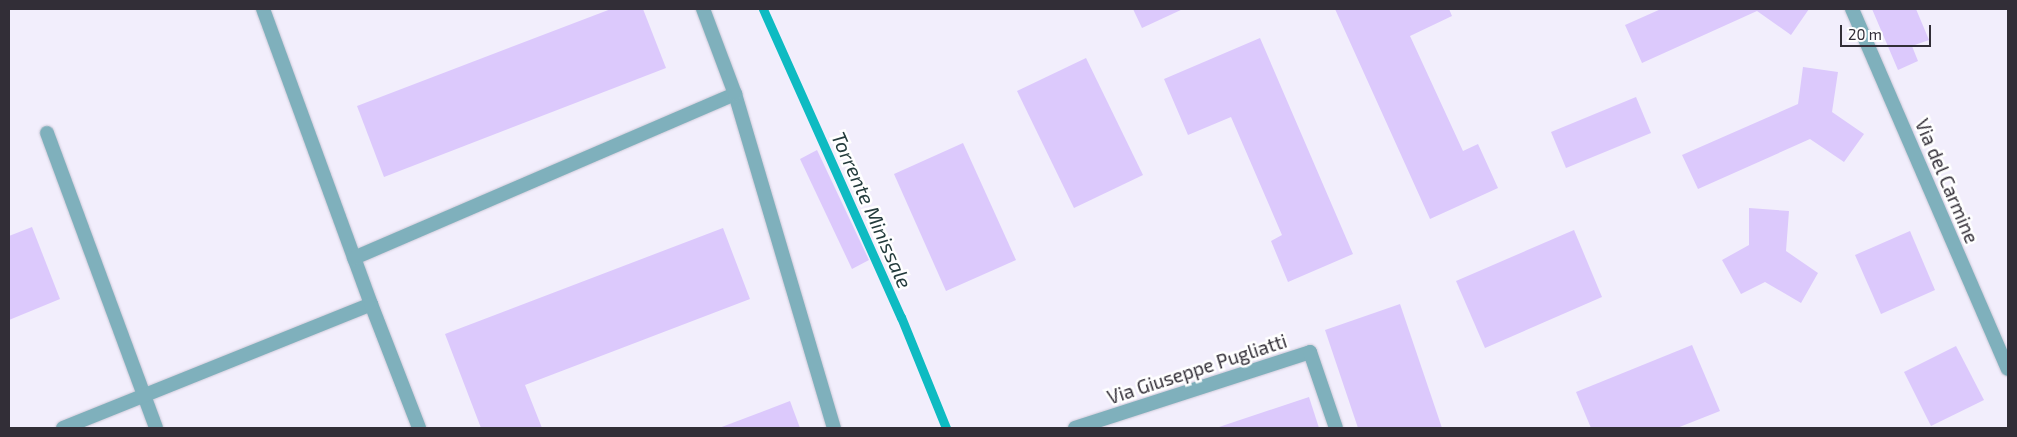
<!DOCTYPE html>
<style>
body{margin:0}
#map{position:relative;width:2017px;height:437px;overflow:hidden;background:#f2eefc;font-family:"Exo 2",sans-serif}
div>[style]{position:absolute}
.stream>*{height:9px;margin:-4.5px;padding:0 4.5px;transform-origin:4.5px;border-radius:4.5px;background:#0ebbc2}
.building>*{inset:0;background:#dcc9fc}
.roads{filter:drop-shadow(0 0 1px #cfcbd9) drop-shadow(0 0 1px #cfcbd9)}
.service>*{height:14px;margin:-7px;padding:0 7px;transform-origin:7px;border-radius:7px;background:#7fb0bc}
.minor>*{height:14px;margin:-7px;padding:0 7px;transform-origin:7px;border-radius:7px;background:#7fb0bc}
span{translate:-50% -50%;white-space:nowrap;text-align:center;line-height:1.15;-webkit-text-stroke:5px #fff;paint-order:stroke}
.street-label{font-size:19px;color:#322e37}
.water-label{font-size:20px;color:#243c3d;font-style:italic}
.frame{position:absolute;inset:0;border:10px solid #322e37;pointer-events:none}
.scale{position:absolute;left:1840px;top:25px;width:91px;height:22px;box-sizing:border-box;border:2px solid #322e37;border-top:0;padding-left:6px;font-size:15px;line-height:18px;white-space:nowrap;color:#322e37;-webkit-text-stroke:4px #fff;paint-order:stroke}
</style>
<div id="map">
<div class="stream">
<i style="left:763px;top:9px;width:338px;rotate:65.9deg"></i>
<i style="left:901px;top:317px;width:120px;rotate:67.9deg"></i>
</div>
<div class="building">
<i style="clip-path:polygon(611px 9px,643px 9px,666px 68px,384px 177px,357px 106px)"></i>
<i style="clip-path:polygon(1133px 9px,1183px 9px,1142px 28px)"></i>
<i style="clip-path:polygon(1335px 9px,1449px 9px,1452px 16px,1410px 36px,1463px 151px,1478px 144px,1498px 188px,1430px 219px)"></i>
<i style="clip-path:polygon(1661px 9px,1809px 9px,1791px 35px,1757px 11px,1642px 63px,1625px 25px)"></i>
<i style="clip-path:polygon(1872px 9px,1916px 9px,1929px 40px,1912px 46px,1918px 61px,1898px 70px)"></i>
<i style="clip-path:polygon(1260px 38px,1353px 254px,1288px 282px,1271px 241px,1282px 235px,1231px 117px,1188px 135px,1164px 79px)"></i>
<i style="clip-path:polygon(1086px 58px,1143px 175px,1074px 208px,1017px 91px)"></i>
<i style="clip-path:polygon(1803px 67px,1838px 72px,1832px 112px,1864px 134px,1844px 162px,1810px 139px,1698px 189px,1682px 155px,1798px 104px)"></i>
<i style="clip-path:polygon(1636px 97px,1651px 133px,1566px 168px,1551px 132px)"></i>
<i style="clip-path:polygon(963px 143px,1016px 260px,946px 291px,894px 174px)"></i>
<i style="clip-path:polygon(817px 150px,869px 260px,852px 269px,800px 159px)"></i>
<i style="clip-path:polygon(1749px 208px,1789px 211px,1786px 251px,1818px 273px,1801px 303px,1765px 282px,1741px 294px,1722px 260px,1749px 245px)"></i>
<i style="clip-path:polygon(32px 227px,60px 299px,9px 320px,9px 236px)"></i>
<i style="clip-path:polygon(723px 228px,750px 299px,525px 385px,542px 428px,481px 428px,445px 334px)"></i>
<i style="clip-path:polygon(1574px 230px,1602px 297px,1485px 348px,1456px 281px)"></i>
<i style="clip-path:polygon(1910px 231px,1935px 290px,1881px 314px,1855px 255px)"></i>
<i style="clip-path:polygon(1400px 304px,1442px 428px,1358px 428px,1325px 330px)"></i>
<i style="clip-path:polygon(1692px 345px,1720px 411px,1677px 428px,1591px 428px,1576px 392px)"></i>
<i style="clip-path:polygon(1956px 346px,1984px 400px,1931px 426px,1904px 372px)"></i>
<i style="clip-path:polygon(1309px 397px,1319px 428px,1216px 428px)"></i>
<i style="clip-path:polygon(790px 401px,800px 428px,719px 428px)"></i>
</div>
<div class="roads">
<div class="service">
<i style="left:263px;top:9px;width:314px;rotate:69.9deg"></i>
<i style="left:735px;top:94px;width:348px;rotate:73.5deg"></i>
<i style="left:47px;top:133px;width:314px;rotate:69.7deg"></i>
<i style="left:354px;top:258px;width:415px;rotate:-23.3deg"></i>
<i style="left:735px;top:94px;width:91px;rotate:-110.6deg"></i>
<i style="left:63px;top:428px;width:332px;rotate:-21.9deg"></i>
<i style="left:371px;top:304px;width:133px;rotate:68.8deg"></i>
</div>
<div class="minor">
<i style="left:1852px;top:9px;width:392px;rotate:66.6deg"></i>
<i style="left:1075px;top:428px;width:247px;rotate:-17.9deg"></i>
<i style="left:1310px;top:352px;width:80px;rotate:71.1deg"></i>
</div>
</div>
<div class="street-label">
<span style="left:1947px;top:181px;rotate:67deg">Via del Carmine</span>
<span style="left:1197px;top:369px;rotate:-18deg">Via Giuseppe Pugliatti</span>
</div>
<div class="water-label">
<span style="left:872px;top:210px;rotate:66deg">Torrente Minissale</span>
</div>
<div class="frame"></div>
<div class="scale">20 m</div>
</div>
